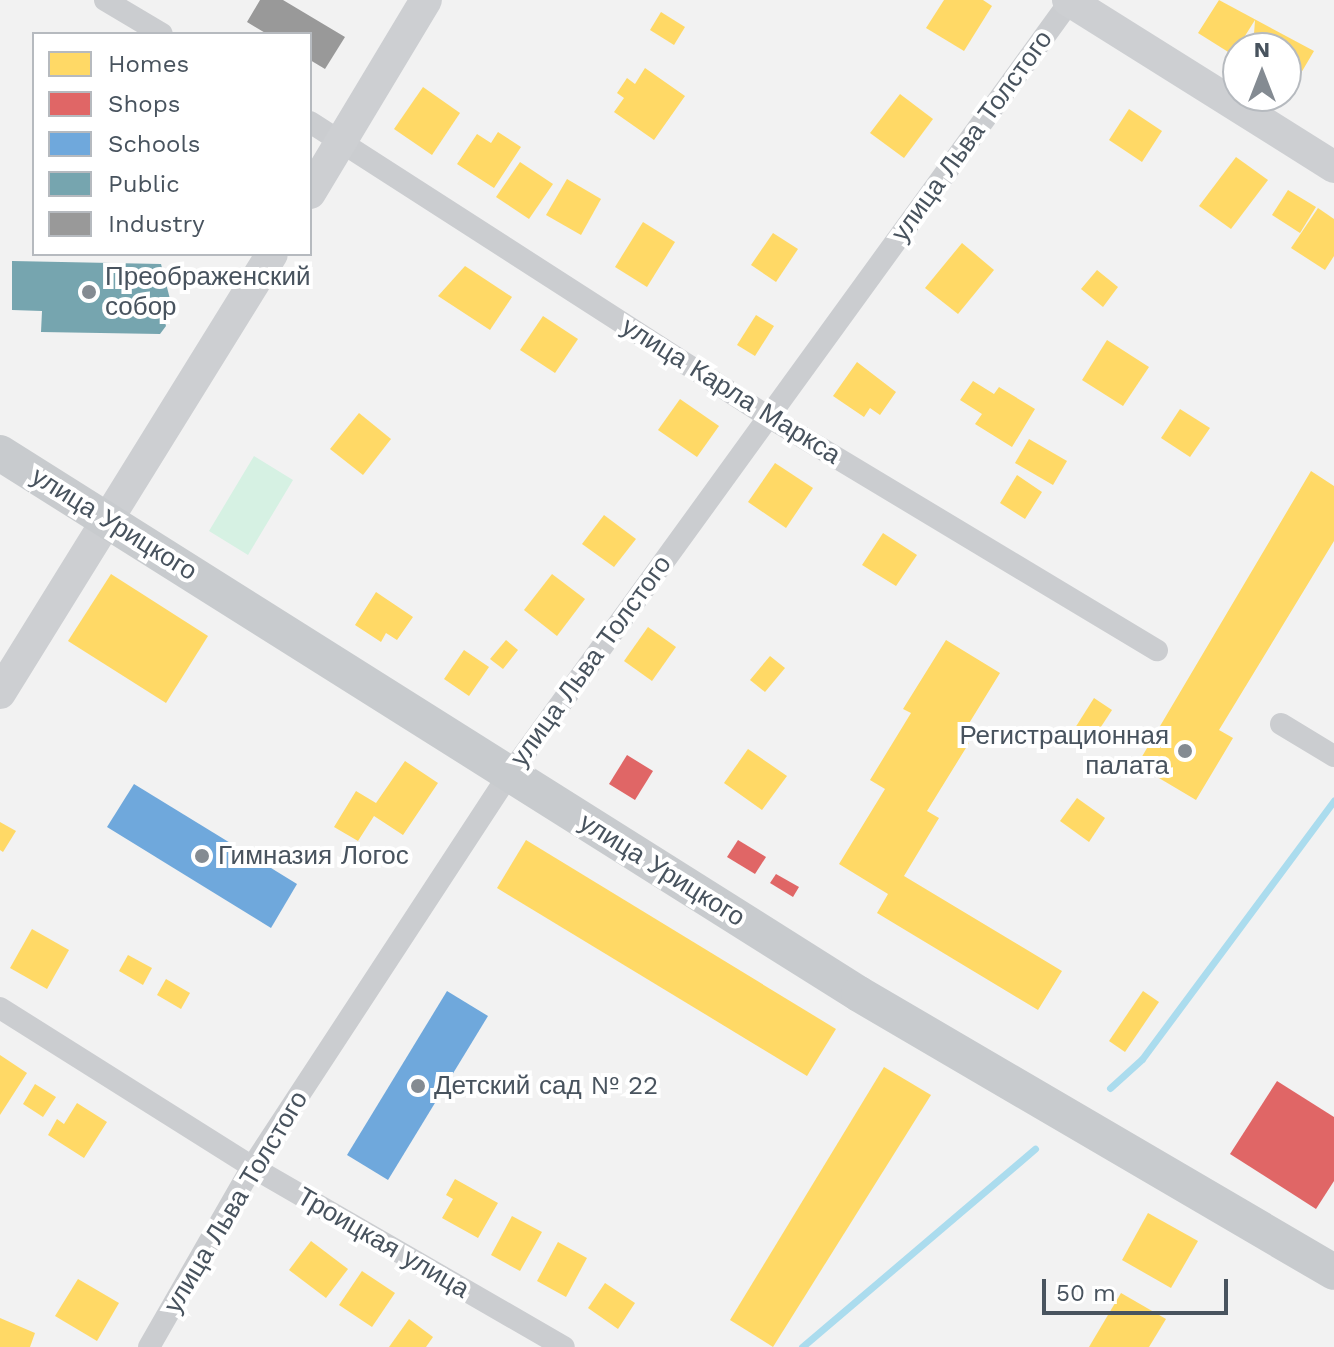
<!DOCTYPE html>
<meta charset="utf-8">
<style>
body{margin:0}
#map{position:relative;width:1334px;height:1347px;overflow:hidden;background:#f2f2f2;font-family:"Work Sans",sans-serif}
div>[style]{position:absolute}
.green>*{inset:0;background:#d6f1e3}
.homes>*{inset:0;background:#ffd966}
.shops>*{inset:0;background:#e06666}
.schools>*{inset:0;background:#6fa8dc}
.public>*{inset:0;background:#76a5af}
.industry>*{inset:0;background:#999}
.stream>*{height:7px;margin:-3.5px;padding:0 3.5px;transform-origin:3.5px;border-radius:3.5px;background:#abdcee}
.street>*{height:22px;margin:-11px;padding:0 11px;transform-origin:11px;border-radius:11px;background:#cbcdd0}
.secondary>*{height:32px;margin:-16px;padding:0 16px;transform-origin:16px;border-radius:16px;background:#cdcfd2}
.primary>*{height:36px;margin:-18px;padding:0 18px;transform-origin:18px;border-radius:18px;background:#c8cbce}
.dots>*{width:22px;height:22px;translate:-50% -50%;box-sizing:border-box;border:4px solid #fff;border-radius:50%}
span{translate:-50% -50%;white-space:nowrap;text-align:center;line-height:1.15;-webkit-text-stroke:8px #fff;paint-order:stroke}
.street-label{font-size:26px;color:#48535e}
.poi-label{font-size:26px;color:#48535e}
.left{translate:0 -50%;text-align:left}
.right{translate:-100% -50%;text-align:right}
.legend{position:absolute;left:32px;top:32px;width:280px;height:224px;box-sizing:border-box;background:#fff;border:2px solid #b6babf;margin:0;padding:10px 14px;list-style:none;font-size:24px;color:#48535e}
.legend li{display:flex;align-items:center;gap:16px;height:40px}
.legend b{width:40px;border:2px solid #b6babf}
.north{position:absolute;left:1222px;top:32px;width:80px;height:80px;box-sizing:border-box;background:#fff;border:2px solid #b6babf;border-radius:50%;rotate:0deg;font-size:22px;font-weight:700;line-height:32px;text-align:center;color:#48535e}
.north::after{content:'';display:block;margin:auto;width:28px;height:36px;background:#848b92;clip-path:polygon(50% 0,100% 100%,50% 72%,0 100%)}
.scale{position:absolute;left:1042px;top:1279px;width:186px;height:36px;box-sizing:border-box;border:4px solid #48535e;border-top:0;padding-left:10px;font-size:24px;line-height:28px;white-space:nowrap;color:#48535e;-webkit-text-stroke:6px #fff;paint-order:stroke}
</style>
<div id="map">
<div class="green">
<i style="clip-path:polygon(254px 456px,293px 480px,248px 555px,209px 531px)"></i>
</div>
<div class="homes">
<i style="clip-path:polygon(944px 0,983px 0,992px 6px,964px 51px,926px 28px)"></i>
<i style="clip-path:polygon(1219px 0,1314px 51px,1291px 90px,1286px 88px,1286px 48px,1253px 48px,1255px 20px,1233px 55px,1198px 33px)"></i>
<i style="clip-path:polygon(661px 12px,685px 27px,674px 45px,650px 30px)"></i>
<i style="clip-path:polygon(645px 68px,685px 96px,654px 140px,614px 112px,624px 98px,617px 93px,627px 78px,635px 84px)"></i>
<i style="clip-path:polygon(423px 87px,460px 113px,432px 155px,394px 129px)"></i>
<i style="clip-path:polygon(900px 94px,933px 119px,904px 158px,870px 133px)"></i>
<i style="clip-path:polygon(1129px 109px,1162px 131px,1142px 162px,1109px 140px)"></i>
<i style="clip-path:polygon(498px 132px,521px 147px,494px 188px,457px 164px,477px 134px,491px 143px)"></i>
<i style="clip-path:polygon(1236px 157px,1268px 180px,1231px 229px,1199px 206px)"></i>
<i style="clip-path:polygon(520px 162px,553px 184px,529px 219px,496px 197px)"></i>
<i style="clip-path:polygon(567px 179px,601px 199px,581px 235px,546px 215px)"></i>
<i style="clip-path:polygon(1288px 190px,1316px 207px,1300px 233px,1272px 215px)"></i>
<i style="clip-path:polygon(1318px 208px,1334px 219px,1334px 256px,1325px 270px,1291px 248px)"></i>
<i style="clip-path:polygon(643px 222px,675px 242px,647px 287px,615px 267px)"></i>
<i style="clip-path:polygon(773px 233px,798px 249px,776px 282px,751px 265px)"></i>
<i style="clip-path:polygon(962px 243px,994px 270px,958px 314px,925px 288px)"></i>
<i style="clip-path:polygon(465px 266px,512px 297px,490px 330px,438px 296px)"></i>
<i style="clip-path:polygon(1097px 270px,1118px 287px,1103px 307px,1081px 289px)"></i>
<i style="clip-path:polygon(756px 315px,774px 326px,755px 356px,737px 345px)"></i>
<i style="clip-path:polygon(543px 316px,578px 339px,555px 373px,520px 350px)"></i>
<i style="clip-path:polygon(1107px 340px,1149px 367px,1123px 406px,1082px 380px)"></i>
<i style="clip-path:polygon(857px 362px,896px 392px,880px 415px,870px 408px,864px 417px,833px 396px)"></i>
<i style="clip-path:polygon(973px 381px,994px 394px,999px 387px,1035px 409px,1012px 447px,975px 424px,982px 414px,960px 400px)"></i>
<i style="clip-path:polygon(680px 399px,719px 426px,697px 457px,658px 430px)"></i>
<i style="clip-path:polygon(1180px 409px,1210px 428px,1190px 457px,1161px 438px)"></i>
<i style="clip-path:polygon(359px 413px,391px 439px,363px 475px,330px 449px)"></i>
<i style="clip-path:polygon(1029px 439px,1067px 461px,1053px 485px,1015px 463px)"></i>
<i style="clip-path:polygon(775px 463px,813px 488px,786px 528px,748px 502px)"></i>
<i style="clip-path:polygon(1311px 471px,1334px 486px,1334px 541px,1219px 730px,1233px 738px,1196px 800px,1137px 765px)"></i>
<i style="clip-path:polygon(1017px 475px,1042px 492px,1025px 519px,1000px 503px)"></i>
<i style="clip-path:polygon(604px 515px,636px 539px,614px 567px,582px 544px)"></i>
<i style="clip-path:polygon(883px 533px,917px 555px,896px 586px,862px 565px)"></i>
<i style="clip-path:polygon(111px 574px,208px 636px,166px 703px,68px 641px)"></i>
<i style="clip-path:polygon(552px 574px,585px 599px,557px 636px,524px 610px)"></i>
<i style="clip-path:polygon(376px 592px,413px 617px,397px 640px,386px 633px,381px 642px,355px 625px)"></i>
<i style="clip-path:polygon(648px 627px,676px 647px,652px 681px,624px 661px)"></i>
<i style="clip-path:polygon(506px 640px,518px 650px,503px 669px,490px 659px)"></i>
<i style="clip-path:polygon(946px 640px,1000px 673px,960px 738px,969px 743px,927px 811px,939px 818px,904px 876px,1062px 971px,1038px 1010px,877px 913px,888px 894px,839px 864px,885px 789px,870px 780px,911px 713px,903px 709px)"></i>
<i style="clip-path:polygon(464px 650px,489px 667px,469px 696px,444px 679px)"></i>
<i style="clip-path:polygon(770px 656px,785px 668px,765px 692px,750px 680px)"></i>
<i style="clip-path:polygon(1094px 698px,1112px 710px,1093px 739px,1075px 728px)"></i>
<i style="clip-path:polygon(748px 749px,787px 776px,762px 810px,724px 783px)"></i>
<i style="clip-path:polygon(405px 761px,438px 783px,403px 835px,374px 816px,358px 841px,334px 827px,356px 791px,376px 803px)"></i>
<i style="clip-path:polygon(1077px 798px,1105px 818px,1089px 842px,1060px 821px)"></i>
<i style="clip-path:polygon(0 822px,16px 831px,3px 852px,0 850px)"></i>
<i style="clip-path:polygon(526px 840px,836px 1029px,807px 1076px,497px 888px)"></i>
<i style="clip-path:polygon(32px 929px,69px 950px,47px 989px,10px 968px)"></i>
<i style="clip-path:polygon(128px 955px,152px 968px,143px 985px,119px 971px)"></i>
<i style="clip-path:polygon(166px 979px,190px 993px,181px 1009px,157px 995px)"></i>
<i style="clip-path:polygon(1143px 991px,1159px 1002px,1125px 1052px,1109px 1041px)"></i>
<i style="clip-path:polygon(0 1055px,27px 1073px,0 1115px)"></i>
<i style="clip-path:polygon(884px 1067px,931px 1095px,773px 1347px,730px 1320px)"></i>
<i style="clip-path:polygon(35px 1084px,56px 1097px,43px 1117px,23px 1104px)"></i>
<i style="clip-path:polygon(77px 1103px,107px 1122px,84px 1158px,48px 1135px,57px 1119px,64px 1124px)"></i>
<i style="clip-path:polygon(455px 1179px,498px 1203px,478px 1238px,442px 1218px,453px 1199px,446px 1195px)"></i>
<i style="clip-path:polygon(1148px 1213px,1198px 1241px,1171px 1288px,1122px 1260px)"></i>
<i style="clip-path:polygon(512px 1216px,542px 1232px,520px 1271px,491px 1255px)"></i>
<i style="clip-path:polygon(311px 1241px,348px 1269px,326px 1298px,289px 1270px)"></i>
<i style="clip-path:polygon(558px 1242px,587px 1258px,566px 1297px,537px 1281px)"></i>
<i style="clip-path:polygon(362px 1271px,395px 1293px,372px 1327px,339px 1305px)"></i>
<i style="clip-path:polygon(78px 1279px,119px 1303px,97px 1341px,55px 1316px)"></i>
<i style="clip-path:polygon(605px 1283px,635px 1303px,618px 1329px,588px 1308px)"></i>
<i style="clip-path:polygon(1121px 1293px,1166px 1319px,1149px 1347px,1089px 1347px)"></i>
<i style="clip-path:polygon(0 1318px,35px 1333px,30px 1347px,0 1347px)"></i>
<i style="clip-path:polygon(409px 1319px,433px 1337px,426px 1347px,389px 1347px)"></i>
</div>
<div class="shops">
<i style="clip-path:polygon(627px 755px,653px 771px,635px 800px,609px 784px)"></i>
<i style="clip-path:polygon(738px 840px,766px 857px,755px 874px,727px 857px)"></i>
<i style="clip-path:polygon(776px 874px,799px 887px,793px 897px,770px 883px)"></i>
<i style="clip-path:polygon(1277px 1081px,1334px 1117px,1334px 1181px,1316px 1209px,1230px 1154px)"></i>
</div>
<div class="schools">
<i style="clip-path:polygon(134px 784px,297px 884px,271px 928px,107px 827px)"></i>
<i style="clip-path:polygon(447px 991px,488px 1016px,388px 1180px,347px 1155px)"></i>
</div>
<div class="public">
<i style="clip-path:polygon(12px 261px,161px 264px,170px 299px,163px 315px,166px 326px,160px 334px,41px 332px,42px 311px,12px 310px)"></i>
</div>
<div class="industry">
<i style="clip-path:polygon(260px 0,283px 0,345px 37px,325px 69px,310px 60px,310px 34px,267px 34px,247px 22px)"></i>
</div>
<div class="stream">
<i style="left:1110px;top:1088px;width:43px;rotate:-42.2deg"></i>
<i style="left:1142px;top:1059px;width:322px;rotate:-53.4deg"></i>
<i style="left:802px;top:1347px;width:306px;rotate:-40.4deg"></i>
</div>
<div class="street">
<i style="left:105px;top:0;width:66px;rotate:30.8deg"></i>
<i style="left:310px;top:122px;width:543px;rotate:32.75deg"></i>
<i style="left:767px;top:416px;width:455px;rotate:31deg"></i>
<i style="left:1281px;top:724px;width:62px;rotate:31.1deg"></i>
<i style="left:0;top:1008px;width:298px;rotate:32.2deg"></i>
<i style="left:252px;top:1167px;width:360px;rotate:30deg"></i>
<i style="left:149px;top:1347px;width:207px;rotate:-60.2deg"></i>
<i style="left:252px;top:1167px;width:460px;rotate:-56.8deg"></i>
<i style="left:504px;top:782px;width:966px;rotate:-54.06deg"></i>
</div>
<div class="secondary">
<i style="left:1068px;top:0;width:314px;rotate:32.1deg"></i>
<i style="left:310px;top:193px;width:225px;rotate:-59deg"></i>
<i style="left:0;top:693px;width:516px;rotate:-58.22deg"></i>
</div>
<div class="primary">
<i style="left:0;top:453px;width:1015px;rotate:32.2deg"></i>
<i style="left:859px;top:994px;width:550px;rotate:30.34deg"></i>
</div>
<div class="dots">
<i style="left:89px;top:292px;background:#848b92"></i>
<i style="left:1185px;top:751px;background:#848b92"></i>
<i style="left:202px;top:856px;background:#848b92"></i>
<i style="left:418px;top:1086px;background:#848b92"></i>
</div>
<div class="street-label">
<span style="left:972px;top:136px;rotate:-54deg">улица Льва Толстого</span>
<span style="left:731px;top:391px;rotate:32deg">улица Карла Маркса</span>
<span style="left:114px;top:524px;rotate:32deg">улица Урицкого</span>
<span style="left:591px;top:661px;rotate:-54deg">улица Льва Толстого</span>
<span style="left:662px;top:870px;rotate:32deg">улица Урицкого</span>
<span style="left:236px;top:1202px;rotate:-59deg">улица Льва Толстого</span>
<span style="left:383px;top:1243px;rotate:30deg">Троицкая улица</span>
</div>
<div class="poi-label">
<span class="left" style="left:105px;top:292px">Преображенский<br>собор</span>
<span class="right" style="left:1169px;top:751px">Регистрационная<br>палата</span>
<span class="left" style="left:218px;top:856px">Гимназия Логос</span>
<span class="left" style="left:434px;top:1086px">Детский сад № 22</span>
</div>
<ul class="legend">
<li><b style="height:22px;background:#ffd966"></b>Homes</li>
<li><b style="height:22px;background:#e06666"></b>Shops</li>
<li><b style="height:22px;background:#6fa8dc"></b>Schools</li>
<li><b style="height:22px;background:#76a5af"></b>Public</li>
<li><b style="height:22px;background:#999"></b>Industry</li>
</ul>
<div class="north">N</div>
<div class="scale">50 m</div>
</div>
